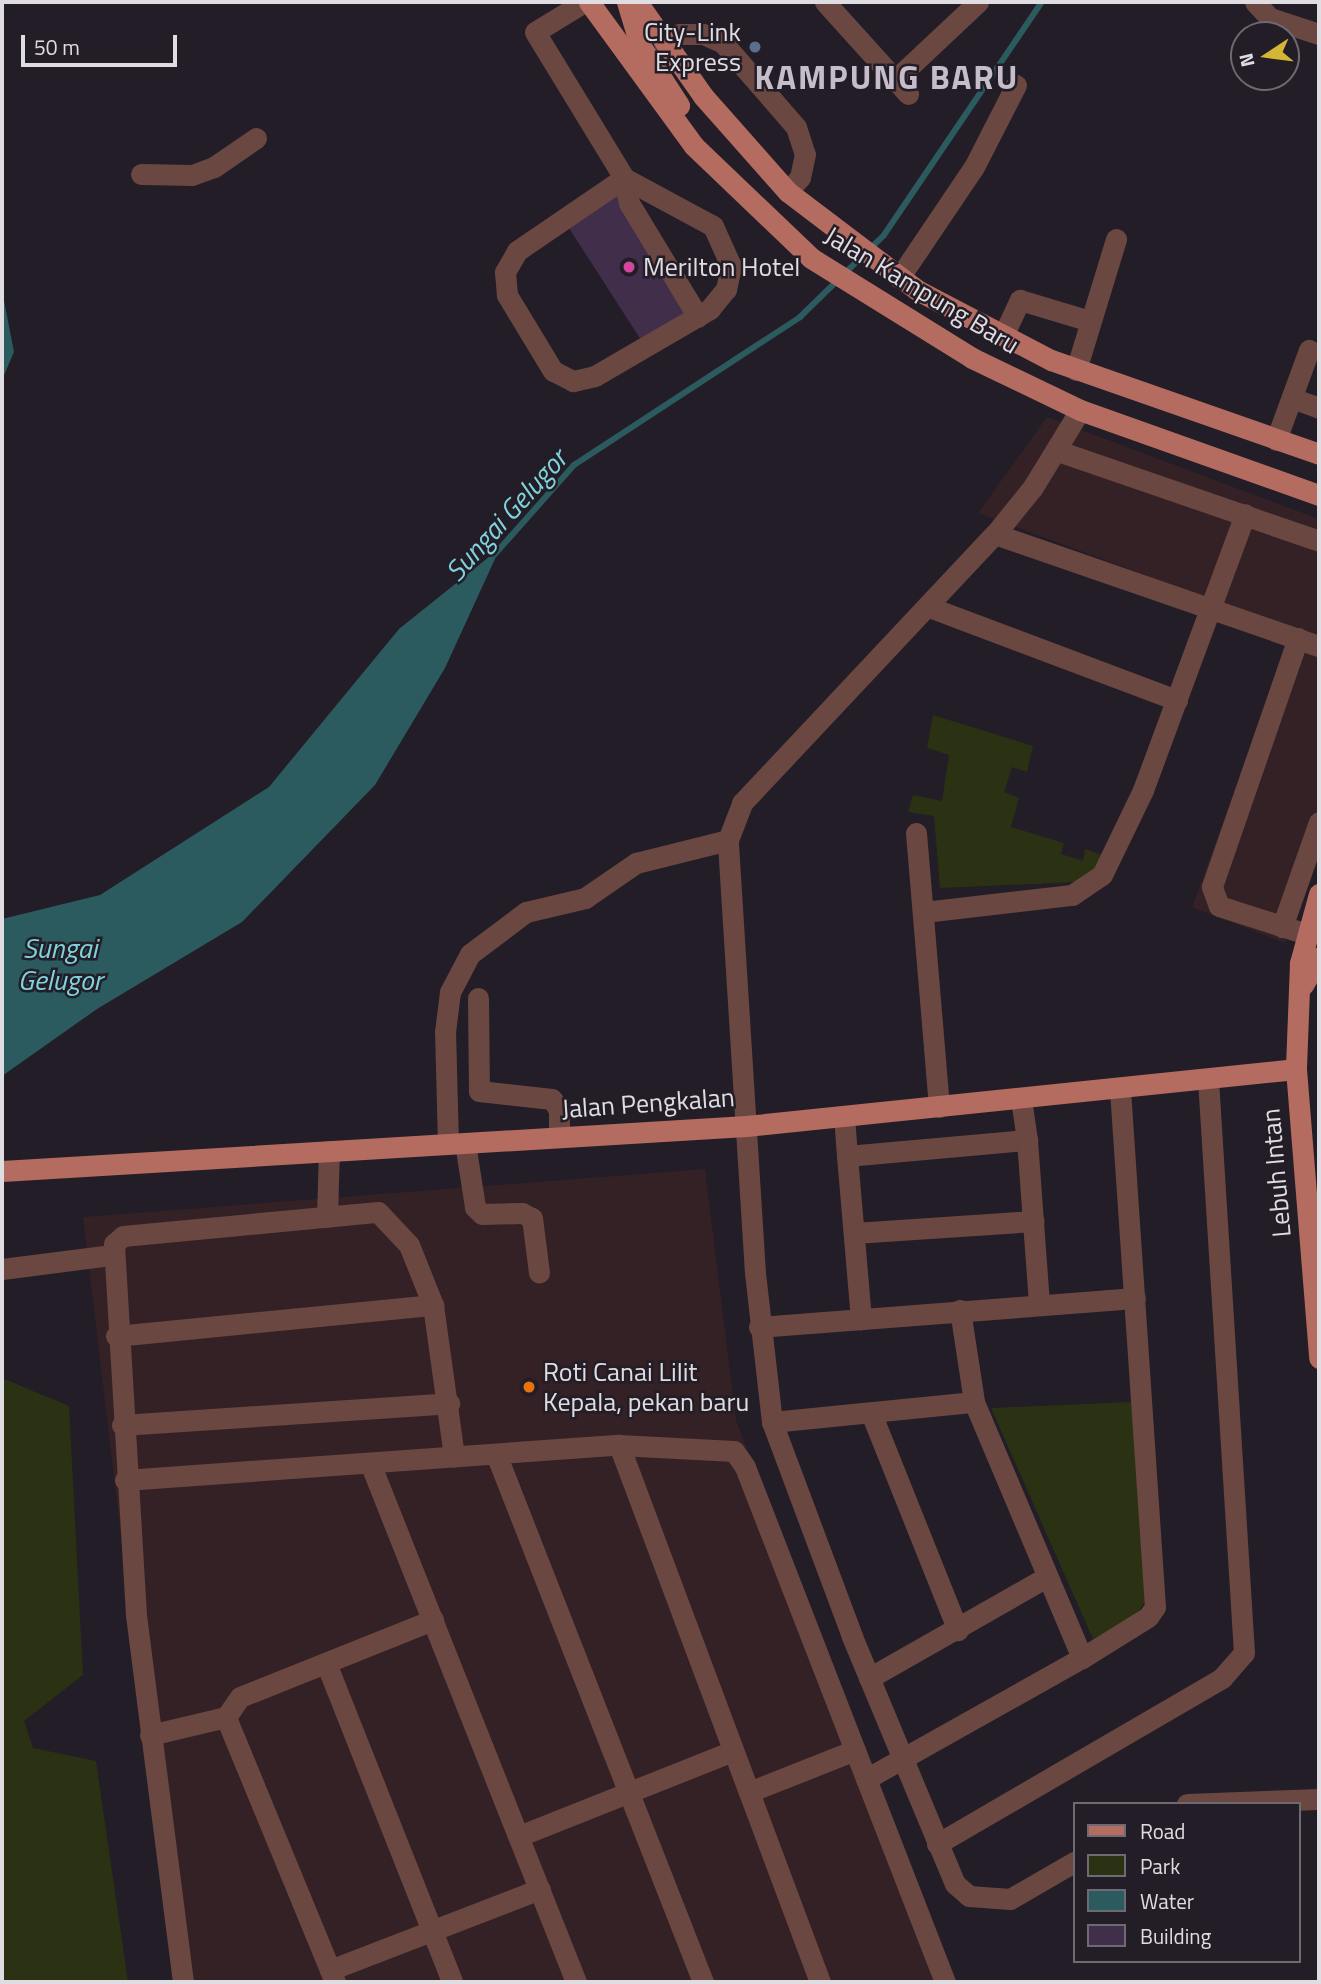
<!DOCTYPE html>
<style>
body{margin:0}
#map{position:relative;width:1321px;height:1984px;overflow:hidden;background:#221d26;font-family:"Titillium Web",sans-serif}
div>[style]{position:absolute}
.commercial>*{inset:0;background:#332125}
.green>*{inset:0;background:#2b3214}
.water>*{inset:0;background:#2b5a5f}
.stream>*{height:6px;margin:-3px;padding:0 3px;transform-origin:3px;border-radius:3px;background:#2b5a5f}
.building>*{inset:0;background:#402e4a}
.minor>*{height:21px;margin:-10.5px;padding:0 10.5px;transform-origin:10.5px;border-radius:10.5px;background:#6a4741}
.major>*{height:21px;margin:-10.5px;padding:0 10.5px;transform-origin:10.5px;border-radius:10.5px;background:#b46b60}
.dots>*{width:19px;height:19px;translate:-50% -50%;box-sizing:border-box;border:4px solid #221d26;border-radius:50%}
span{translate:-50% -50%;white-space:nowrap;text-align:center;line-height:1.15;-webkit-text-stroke:5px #221d26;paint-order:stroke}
.poi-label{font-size:26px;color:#e0dde2}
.right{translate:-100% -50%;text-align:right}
.left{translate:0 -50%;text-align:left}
.street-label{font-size:26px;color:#e0dde2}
.water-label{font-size:28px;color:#80d3dc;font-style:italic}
.district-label{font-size:33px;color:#c5bdc9;font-weight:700;letter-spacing:2px}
.frame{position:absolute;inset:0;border:4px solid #e0dde2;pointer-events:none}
.legend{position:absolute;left:1073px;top:1802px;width:228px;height:161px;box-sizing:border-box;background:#221d26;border:2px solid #6e6a71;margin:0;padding:9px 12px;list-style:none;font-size:21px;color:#e0dde2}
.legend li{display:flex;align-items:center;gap:14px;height:35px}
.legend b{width:35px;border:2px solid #6e6a71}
.north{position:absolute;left:1230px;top:21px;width:70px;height:70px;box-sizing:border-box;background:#221d26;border:2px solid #6e6a71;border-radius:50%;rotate:257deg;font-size:19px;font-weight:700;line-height:28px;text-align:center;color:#e0dde2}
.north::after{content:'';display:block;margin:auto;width:24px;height:32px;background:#d3b635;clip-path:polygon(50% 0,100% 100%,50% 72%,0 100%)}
.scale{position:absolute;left:21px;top:35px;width:156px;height:32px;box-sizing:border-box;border:4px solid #e0dde2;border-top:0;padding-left:9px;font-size:21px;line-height:24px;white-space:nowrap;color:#e0dde2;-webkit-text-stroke:5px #221d26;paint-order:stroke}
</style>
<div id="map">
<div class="commercial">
<i style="clip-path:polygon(1047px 417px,1319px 519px,1319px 847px,1285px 943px,1192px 907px,1293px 630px,978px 513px)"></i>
<i style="clip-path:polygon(705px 1169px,736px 1420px,949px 1982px,174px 1982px,83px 1217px)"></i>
</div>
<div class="green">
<i style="clip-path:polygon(933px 715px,1033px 746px,1027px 772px,1012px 767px,1004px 792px,1019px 798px,1011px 827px,1064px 843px,1061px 854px,1083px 861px,1085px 849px,1105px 856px,1099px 871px,1078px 882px,940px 888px,934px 816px,908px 812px,913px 795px,942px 801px,949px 755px,927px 748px)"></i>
<i style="clip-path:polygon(2px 1378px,69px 1406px,83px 1675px,24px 1721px,33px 1748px,96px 1761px,128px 1982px,2px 1982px)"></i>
<i style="clip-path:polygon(1132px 1402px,1146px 1600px,1137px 1614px,1093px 1639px,991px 1408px)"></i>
</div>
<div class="water">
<i style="clip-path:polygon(2px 290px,14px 352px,2px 380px)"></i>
<i style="clip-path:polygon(500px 548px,445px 668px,375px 785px,242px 922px,97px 1009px,2px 1076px,2px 919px,100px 895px,269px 787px,399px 629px)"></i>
</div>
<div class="stream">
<i style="left:495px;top:554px;width:119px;rotate:-48.4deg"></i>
<i style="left:574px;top:465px;width:270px;rotate:-33.2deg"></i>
<i style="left:800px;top:317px;width:117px;rotate:-44.3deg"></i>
<i style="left:884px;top:235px;width:282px;rotate:-55.9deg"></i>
</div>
<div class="building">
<i style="clip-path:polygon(616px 193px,690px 309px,641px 340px,567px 225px)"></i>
</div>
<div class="minor">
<i style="left:584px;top:2px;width:57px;rotate:148.5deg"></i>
<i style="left:535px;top:32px;width:171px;rotate:58.6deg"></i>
<i style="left:624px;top:178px;width:25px;rotate:79deg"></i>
<i style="left:629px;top:203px;width:133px;rotate:58.8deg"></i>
<i style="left:825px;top:2px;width:124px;rotate:47.9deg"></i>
<i style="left:1255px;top:2px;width:22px;rotate:47deg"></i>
<i style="left:1270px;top:18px;width:52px;rotate:18.1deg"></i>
<i style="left:664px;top:43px;width:17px;rotate:-31deg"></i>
<i style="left:679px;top:34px;width:24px"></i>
<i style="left:703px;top:34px;width:22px;rotate:24deg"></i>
<i style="left:723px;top:43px;width:111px;rotate:49deg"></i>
<i style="left:796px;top:127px;width:28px;rotate:72deg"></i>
<i style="left:805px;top:154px;width:24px;rotate:102deg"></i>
<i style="left:800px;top:177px;width:19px;rotate:129deg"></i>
<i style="left:895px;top:80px;width:114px;rotate:-43.2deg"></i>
<i style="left:141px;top:174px;width:51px;rotate:1.1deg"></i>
<i style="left:192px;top:175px;width:23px;rotate:-20deg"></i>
<i style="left:214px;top:167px;width:51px;rotate:-34.6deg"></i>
<i style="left:624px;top:178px;width:101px;rotate:28.3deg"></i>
<i style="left:713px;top:226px;width:44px;rotate:65.8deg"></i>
<i style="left:731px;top:266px;width:24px;rotate:102deg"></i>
<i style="left:726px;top:289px;width:26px;rotate:129deg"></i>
<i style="left:710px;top:309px;width:133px;rotate:149.8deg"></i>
<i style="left:595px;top:376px;width:23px;rotate:167deg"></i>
<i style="left:573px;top:381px;width:22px;rotate:-153deg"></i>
<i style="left:553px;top:371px;width:89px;rotate:-121.2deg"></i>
<i style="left:507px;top:295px;width:23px;rotate:-95deg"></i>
<i style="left:505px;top:272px;width:24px;rotate:-60deg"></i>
<i style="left:517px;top:251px;width:130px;rotate:-34.3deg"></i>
<i style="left:899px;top:278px;width:134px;rotate:-56deg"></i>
<i style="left:974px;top:167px;width:92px;rotate:-62.9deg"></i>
<i style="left:1003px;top:336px;width:40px;rotate:-65deg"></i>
<i style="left:1020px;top:300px;width:73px;rotate:16.7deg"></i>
<i style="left:1076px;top:370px;width:137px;rotate:-73deg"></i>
<i style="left:1292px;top:398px;width:29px;rotate:20deg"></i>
<i style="left:1276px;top:440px;width:96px;rotate:-69.9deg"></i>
<i style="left:1058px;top:451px;width:276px;rotate:19deg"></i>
<i style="left:995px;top:534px;width:343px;rotate:19.1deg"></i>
<i style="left:929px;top:607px;width:265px;rotate:20.6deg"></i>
<i style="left:1298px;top:638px;width:263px;rotate:109.1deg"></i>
<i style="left:1212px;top:887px;width:20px;rotate:70deg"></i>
<i style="left:1219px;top:906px;width:92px;rotate:17.7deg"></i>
<i style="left:916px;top:833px;width:275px;rotate:85.2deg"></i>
<i style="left:924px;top:912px;width:149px;rotate:-6.6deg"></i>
<i style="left:1072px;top:895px;width:36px;rotate:-34deg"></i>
<i style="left:1102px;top:875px;width:94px;rotate:-64.2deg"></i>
<i style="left:1143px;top:790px;width:294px;rotate:-69.7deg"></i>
<i style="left:1282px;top:927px;width:111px;rotate:-70.6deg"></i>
<i style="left:478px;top:998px;width:93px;rotate:89.4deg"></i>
<i style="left:479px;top:1091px;width:73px;rotate:6.3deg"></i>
<i style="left:552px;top:1099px;width:13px;rotate:58deg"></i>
<i style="left:559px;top:1110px;width:27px;rotate:90deg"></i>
<i style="left:844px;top:1116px;width:40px;rotate:85.7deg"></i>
<i style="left:847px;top:1156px;width:181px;rotate:-5.1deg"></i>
<i style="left:1027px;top:1140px;width:41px;rotate:-98.3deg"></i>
<i style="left:1027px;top:1140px;width:163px;rotate:85.8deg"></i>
<i style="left:465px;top:1143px;width:65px;rotate:81.1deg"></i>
<i style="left:475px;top:1207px;width:10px;rotate:45deg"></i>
<i style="left:482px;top:1214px;width:40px;rotate:-1.4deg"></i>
<i style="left:522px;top:1213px;width:11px;rotate:27deg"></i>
<i style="left:532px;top:1218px;width:55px;rotate:82.7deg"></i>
<i style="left:448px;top:1144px;width:112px;rotate:-91.5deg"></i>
<i style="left:445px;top:1032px;width:40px;rotate:-82.9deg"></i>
<i style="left:450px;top:992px;width:43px;rotate:-62.2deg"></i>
<i style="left:470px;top:954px;width:70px;rotate:-36.9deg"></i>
<i style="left:526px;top:912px;width:61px;rotate:-13.3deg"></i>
<i style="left:585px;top:898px;width:62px;rotate:-34.5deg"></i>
<i style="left:636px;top:863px;width:95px;rotate:-14deg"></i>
<i style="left:847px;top:1156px;width:164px;rotate:85.1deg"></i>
<i style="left:327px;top:1217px;width:66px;rotate:-88.3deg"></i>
<i style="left:854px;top:1233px;width:180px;rotate:-3.8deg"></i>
<i style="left:2px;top:1269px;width:111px;rotate:-7.3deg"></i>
<i style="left:960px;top:1310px;width:93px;rotate:81.3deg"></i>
<i style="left:974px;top:1402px;width:278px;rotate:67.1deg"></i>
<i style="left:759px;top:1327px;width:377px;rotate:-4.4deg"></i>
<i style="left:116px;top:1336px;width:319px;rotate:-5.6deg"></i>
<i style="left:871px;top:1413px;width:234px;rotate:68.2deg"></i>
<i style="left:772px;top:1422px;width:203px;rotate:-5.7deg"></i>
<i style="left:122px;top:1425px;width:328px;rotate:-3.8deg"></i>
<i style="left:619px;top:1445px;width:573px;rotate:69.48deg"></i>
<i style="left:496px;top:1454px;width:567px;rotate:68.59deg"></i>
<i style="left:370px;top:1463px;width:558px;rotate:68.35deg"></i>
<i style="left:125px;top:1480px;width:495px;rotate:-4.1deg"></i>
<i style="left:619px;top:1445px;width:115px;rotate:3deg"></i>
<i style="left:734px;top:1451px;width:19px;rotate:55deg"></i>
<i style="left:745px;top:1467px;width:552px;rotate:68.78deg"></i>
<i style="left:326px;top:1663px;width:343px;rotate:68.4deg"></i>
<i style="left:869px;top:1678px;width:205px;rotate:-29.6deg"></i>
<i style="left:150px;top:1735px;width:78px;rotate:-13.3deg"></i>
<i style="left:866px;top:1779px;width:248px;rotate:-29.3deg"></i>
<i style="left:1082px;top:1658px;width:78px;rotate:-31.8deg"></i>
<i style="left:1148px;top:1617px;width:12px;rotate:-55deg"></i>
<i style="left:1155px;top:1607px;width:519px;rotate:-93.87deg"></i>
<i style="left:749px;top:1792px;width:114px;rotate:-21.6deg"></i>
<i style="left:1187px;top:1804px;width:132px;rotate:-2.2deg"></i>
<i style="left:519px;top:1836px;width:230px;rotate:-21.7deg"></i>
<i style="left:937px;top:1844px;width:330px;rotate:-30.2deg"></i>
<i style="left:1222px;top:1678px;width:33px;rotate:-49deg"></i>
<i style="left:1244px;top:1653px;width:575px;rotate:-93.59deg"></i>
<i style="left:1074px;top:1862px;width:74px;rotate:150deg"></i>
<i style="left:1010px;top:1899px;width:41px;rotate:-175.8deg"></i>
<i style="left:969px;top:1896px;width:18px;rotate:-139deg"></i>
<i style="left:955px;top:1884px;width:269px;rotate:-112.6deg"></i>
<i style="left:852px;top:1636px;width:228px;rotate:-110.5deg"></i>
<i style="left:772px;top:1422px;width:150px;rotate:-96.5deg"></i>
<i style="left:755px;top:1273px;width:434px;rotate:-93.6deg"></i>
<i style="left:728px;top:840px;width:40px;rotate:-69deg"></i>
<i style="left:742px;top:803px;width:369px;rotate:-46.8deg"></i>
<i style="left:995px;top:534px;width:60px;rotate:-51deg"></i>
<i style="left:1033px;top:487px;width:90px;rotate:-58.6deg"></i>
<i style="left:330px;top:1970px;width:225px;rotate:-21.1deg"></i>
<i style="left:183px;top:1982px;width:370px;rotate:-97.3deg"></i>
<i style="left:136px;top:1615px;width:372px;rotate:-93.4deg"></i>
<i style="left:114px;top:1244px;width:12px;rotate:-42deg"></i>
<i style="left:123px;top:1236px;width:256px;rotate:-5.4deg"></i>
<i style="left:378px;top:1212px;width:45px;rotate:46.8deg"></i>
<i style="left:409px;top:1245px;width:65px;rotate:68.2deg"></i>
<i style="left:433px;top:1305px;width:153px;rotate:82.1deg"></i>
<i style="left:335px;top:1982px;width:287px;rotate:-112.4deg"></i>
<i style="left:226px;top:1717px;width:24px;rotate:-55deg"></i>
<i style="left:240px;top:1697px;width:208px;rotate:-21.8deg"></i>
</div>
<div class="major">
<i style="left:589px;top:2px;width:178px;rotate:53.9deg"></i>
<i style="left:694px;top:146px;width:162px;rotate:43.7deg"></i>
<i style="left:811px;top:258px;width:190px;rotate:31.8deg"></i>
<i style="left:972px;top:358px;width:120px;rotate:25.7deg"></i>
<i style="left:1080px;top:410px;width:254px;rotate:19.6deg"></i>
<i style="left:627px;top:2px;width:45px;rotate:73.2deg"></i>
<i style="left:640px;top:45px;width:72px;rotate:57deg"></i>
<i style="left:637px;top:2px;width:115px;rotate:54.9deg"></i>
<i style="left:703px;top:96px;width:128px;rotate:48.5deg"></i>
<i style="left:788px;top:192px;width:162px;rotate:37.2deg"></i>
<i style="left:917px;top:290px;width:151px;rotate:27.6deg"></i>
<i style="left:1051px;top:360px;width:284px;rotate:19.3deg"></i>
<i style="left:1319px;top:894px;width:72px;rotate:105.4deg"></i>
<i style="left:1300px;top:963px;width:106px;rotate:92.2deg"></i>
<i style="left:1296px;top:1069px;width:290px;rotate:85.4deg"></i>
<i style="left:1303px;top:985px;width:32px;rotate:-60deg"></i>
<i style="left:2px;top:1171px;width:745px;rotate:-3.46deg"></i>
<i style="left:746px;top:1126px;width:553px;rotate:-5.92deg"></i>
</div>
<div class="dots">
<i style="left:755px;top:47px;background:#5c6f8a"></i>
<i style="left:629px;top:267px;background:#d1479c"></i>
<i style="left:529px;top:1387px;background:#e8710a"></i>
</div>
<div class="poi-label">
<span class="right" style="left:741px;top:47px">City-Link<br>Express</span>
<span class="left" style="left:643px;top:267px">Merilton Hotel</span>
<span class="left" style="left:543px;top:1387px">Roti Canai Lilit<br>Kepala, pekan baru</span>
</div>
<div class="street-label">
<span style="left:922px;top:290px;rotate:31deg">Jalan Kampung Baru</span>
<span style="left:648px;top:1103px;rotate:-4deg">Jalan Pengkalan</span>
<span style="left:1276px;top:1173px;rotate:-95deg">Lebuh Intan</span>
</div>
<div class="water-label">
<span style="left:506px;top:515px;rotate:-48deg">Sungai Gelugor</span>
<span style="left:60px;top:964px">Sungai<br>Gelugor</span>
</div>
<div class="district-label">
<span style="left:887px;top:78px">KAMPUNG BARU</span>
</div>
<div class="frame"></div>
<ul class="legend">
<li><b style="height:9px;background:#b46b60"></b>Road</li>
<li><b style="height:19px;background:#2b3214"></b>Park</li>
<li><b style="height:19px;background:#2b5a5f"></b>Water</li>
<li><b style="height:19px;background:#402e4a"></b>Building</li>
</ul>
<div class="north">N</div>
<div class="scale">50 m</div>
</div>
